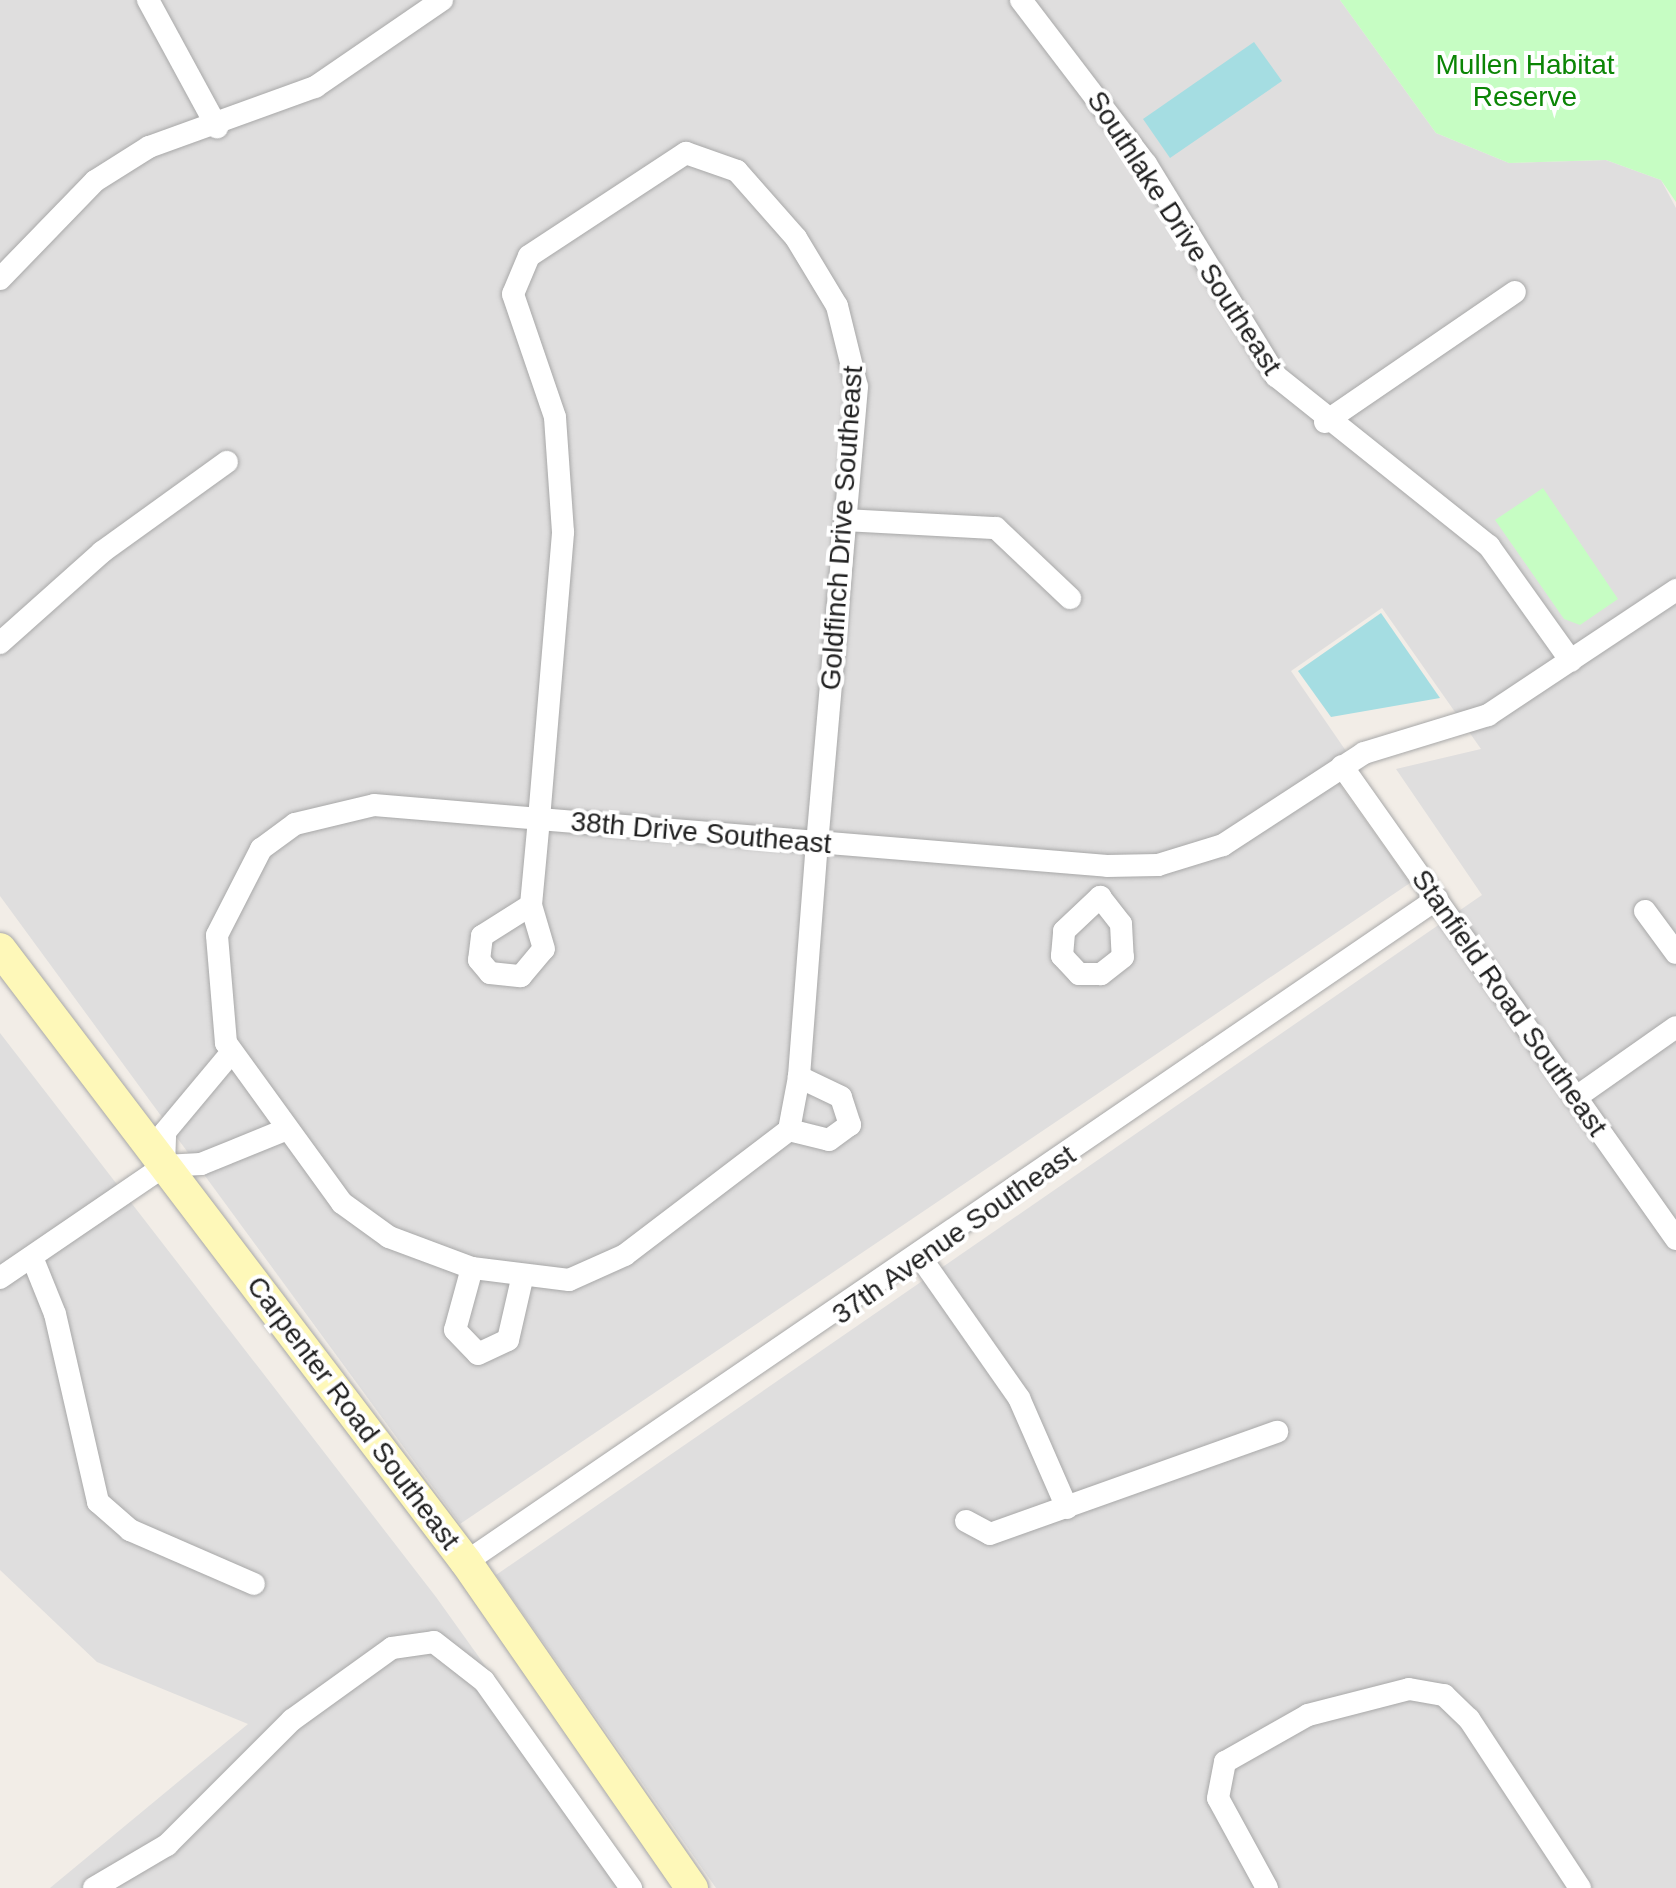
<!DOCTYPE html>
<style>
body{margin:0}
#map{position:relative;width:1676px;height:1888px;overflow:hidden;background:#f2ede7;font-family:Arial,sans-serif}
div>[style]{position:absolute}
.residential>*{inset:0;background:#dfdede}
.park>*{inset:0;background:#c6fdc3}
.water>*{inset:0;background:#a5dde2}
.roads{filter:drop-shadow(0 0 2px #a8a8a8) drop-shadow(0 0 2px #a8a8a8)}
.street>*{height:22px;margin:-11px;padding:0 11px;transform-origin:11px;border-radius:11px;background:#fff}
.secondary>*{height:32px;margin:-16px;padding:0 16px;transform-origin:16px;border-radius:16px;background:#fef8b9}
span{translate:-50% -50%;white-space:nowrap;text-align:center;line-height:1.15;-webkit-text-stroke:8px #fff;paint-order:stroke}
.park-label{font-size:28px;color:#0b8505}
.street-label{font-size:28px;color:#212121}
</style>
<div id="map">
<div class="residential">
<i style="clip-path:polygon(0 0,1340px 0,1436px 133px,1509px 163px,1606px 160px,1661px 180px,1676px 208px,1676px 1888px,716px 1888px,496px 1575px,1482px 895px,1396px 769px,1481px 749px,1382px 608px,1291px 671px,1346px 751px,1326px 765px,1410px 883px,460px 1524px,0 896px)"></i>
<i style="clip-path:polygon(0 1033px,436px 1597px,644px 1888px,50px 1888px,248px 1724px,97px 1662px,0 1570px)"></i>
</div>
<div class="park">
<i style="clip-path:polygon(1340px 0,1676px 0,1676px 202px,1661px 180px,1606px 160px,1509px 163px,1436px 133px)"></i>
<i style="clip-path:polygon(1543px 488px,1618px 599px,1580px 625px,1564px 619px,1495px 520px)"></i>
</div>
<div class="water">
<i style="clip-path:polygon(1254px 42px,1282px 81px,1170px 158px,1143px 119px)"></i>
<i style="clip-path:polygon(1381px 613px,1440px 698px,1331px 717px,1298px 671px)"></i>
</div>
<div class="roads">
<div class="street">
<i style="left:148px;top:0;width:145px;rotate:61.5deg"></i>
<i style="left:1021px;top:0;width:206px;rotate:52.7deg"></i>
<i style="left:1146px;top:164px;width:249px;rotate:58.5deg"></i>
<i style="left:1276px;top:376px;width:273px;rotate:38.6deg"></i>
<i style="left:1489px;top:546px;width:141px;rotate:54.5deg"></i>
<i style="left:0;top:279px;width:136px;rotate:-45.9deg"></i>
<i style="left:95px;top:181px;width:64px;rotate:-32.2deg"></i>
<i style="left:149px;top:147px;width:177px;rotate:-19.9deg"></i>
<i style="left:315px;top:87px;width:154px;rotate:-34.4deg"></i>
<i style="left:1325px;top:422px;width:230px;rotate:-34.4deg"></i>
<i style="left:846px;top:520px;width:150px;rotate:3.1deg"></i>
<i style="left:996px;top:528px;width:102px;rotate:43.4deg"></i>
<i style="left:0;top:643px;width:137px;rotate:-41.7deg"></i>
<i style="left:102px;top:552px;width:154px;rotate:-35.8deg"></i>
<i style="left:1342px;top:766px;width:579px;rotate:54.77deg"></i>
<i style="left:1100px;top:897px;width:34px;rotate:52deg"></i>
<i style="left:1121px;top:924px;width:33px;rotate:87deg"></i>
<i style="left:1123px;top:957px;width:28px;rotate:142deg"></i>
<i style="left:1101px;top:974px;width:22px;rotate:180deg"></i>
<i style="left:1079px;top:974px;width:25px;rotate:-133deg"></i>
<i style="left:1062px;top:956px;width:25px;rotate:-85deg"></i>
<i style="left:1064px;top:931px;width:50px;rotate:-43.4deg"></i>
<i style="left:531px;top:905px;width:58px;rotate:147.7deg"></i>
<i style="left:482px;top:936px;width:24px;rotate:97deg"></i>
<i style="left:479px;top:960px;width:17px;rotate:50deg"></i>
<i style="left:490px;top:973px;width:31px;rotate:6deg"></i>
<i style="left:521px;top:976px;width:35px;rotate:-50deg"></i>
<i style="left:544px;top:949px;width:46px;rotate:-106.5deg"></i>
<i style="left:531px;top:905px;width:86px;rotate:-84.7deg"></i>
<i style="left:539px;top:819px;width:288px;rotate:-85.2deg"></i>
<i style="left:563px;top:532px;width:115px;rotate:-94deg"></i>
<i style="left:555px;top:417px;width:130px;rotate:-108.9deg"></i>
<i style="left:513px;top:294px;width:41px;rotate:-67.2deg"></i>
<i style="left:529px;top:256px;width:188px;rotate:-33.3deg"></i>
<i style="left:686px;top:153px;width:54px;rotate:19.4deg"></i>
<i style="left:737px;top:171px;width:89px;rotate:48.6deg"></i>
<i style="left:796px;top:238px;width:79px;rotate:58.9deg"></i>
<i style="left:837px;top:306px;width:83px;rotate:76.1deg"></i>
<i style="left:857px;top:387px;width:457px;rotate:95deg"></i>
<i style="left:817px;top:842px;width:236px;rotate:94.4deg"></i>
<i style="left:799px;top:1077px;width:54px;rotate:100.7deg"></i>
<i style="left:789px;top:1130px;width:206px;rotate:142.7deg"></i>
<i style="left:625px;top:1255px;width:61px;rotate:155.9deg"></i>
<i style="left:569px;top:1280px;width:98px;rotate:-172.9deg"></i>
<i style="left:472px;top:1268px;width:89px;rotate:-159.5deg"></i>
<i style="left:389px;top:1237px;width:58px;rotate:-144.1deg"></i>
<i style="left:342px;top:1203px;width:198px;rotate:-125.9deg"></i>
<i style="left:226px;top:1043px;width:108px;rotate:-94.8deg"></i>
<i style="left:217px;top:935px;width:97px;rotate:-62.9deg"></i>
<i style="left:261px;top:849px;width:42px;rotate:-36.3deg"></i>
<i style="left:295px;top:824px;width:81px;rotate:-13.5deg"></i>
<i style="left:374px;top:805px;width:166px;rotate:4.8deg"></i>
<i style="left:539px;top:819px;width:279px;rotate:4.7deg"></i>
<i style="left:817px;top:842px;width:291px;rotate:4.7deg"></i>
<i style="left:1107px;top:866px;width:51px;rotate:-1.1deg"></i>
<i style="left:1158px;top:865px;width:68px;rotate:-17.1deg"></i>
<i style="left:1223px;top:845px;width:168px;rotate:-33.1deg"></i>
<i style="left:1364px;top:753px;width:130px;rotate:-17deg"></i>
<i style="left:1488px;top:715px;width:226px;rotate:-33.6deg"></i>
<i style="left:1645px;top:911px;width:52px;rotate:53.6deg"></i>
<i style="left:1575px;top:1098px;width:123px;rotate:-35.1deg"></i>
<i style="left:789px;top:1130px;width:41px;rotate:14deg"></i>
<i style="left:829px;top:1140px;width:26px;rotate:-36deg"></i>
<i style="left:850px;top:1125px;width:29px;rotate:-108deg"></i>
<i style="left:841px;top:1097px;width:47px;rotate:-154.5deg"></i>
<i style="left:164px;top:1166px;width:34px;rotate:-88deg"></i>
<i style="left:165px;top:1132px;width:104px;rotate:-50.1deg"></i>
<i style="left:32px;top:1257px;width:61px;rotate:68deg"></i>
<i style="left:55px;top:1314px;width:193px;rotate:77.1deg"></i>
<i style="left:98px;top:1502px;width:43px;rotate:41.2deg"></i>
<i style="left:130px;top:1530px;width:135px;rotate:23.5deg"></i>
<i style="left:921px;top:1258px;width:171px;rotate:55deg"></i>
<i style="left:1019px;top:1398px;width:120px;rotate:66.4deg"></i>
<i style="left:472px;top:1268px;width:64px;rotate:105.3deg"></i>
<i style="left:455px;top:1330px;width:33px;rotate:46deg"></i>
<i style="left:478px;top:1354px;width:33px;rotate:-25deg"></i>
<i style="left:508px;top:1340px;width:63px;rotate:-77.1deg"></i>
<i style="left:0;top:1278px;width:199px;rotate:-34.3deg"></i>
<i style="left:164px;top:1166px;width:37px;rotate:-3deg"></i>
<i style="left:201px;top:1164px;width:93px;rotate:-22.1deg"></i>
<i style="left:966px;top:1521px;width:27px;rotate:28deg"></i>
<i style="left:990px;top:1534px;width:305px;rotate:-19.6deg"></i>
<i style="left:466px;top:1562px;width:1176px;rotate:-34.33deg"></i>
<i style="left:94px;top:1888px;width:85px;rotate:-30.5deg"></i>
<i style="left:167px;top:1845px;width:177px;rotate:-45deg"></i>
<i style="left:292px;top:1720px;width:123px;rotate:-35.8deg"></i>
<i style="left:392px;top:1648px;width:42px;rotate:-8.1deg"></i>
<i style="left:434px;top:1642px;width:63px;rotate:38deg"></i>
<i style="left:484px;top:1681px;width:254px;rotate:54.6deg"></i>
<i style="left:1267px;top:1888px;width:102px;rotate:-118.6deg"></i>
<i style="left:1218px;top:1798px;width:37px;rotate:-79deg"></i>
<i style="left:1225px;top:1762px;width:95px;rotate:-29.5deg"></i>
<i style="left:1308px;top:1715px;width:104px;rotate:-14.4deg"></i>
<i style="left:1409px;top:1689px;width:36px;rotate:10deg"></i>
<i style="left:1444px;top:1695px;width:35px;rotate:44deg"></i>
<i style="left:1469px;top:1719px;width:202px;rotate:56.7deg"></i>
</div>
<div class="secondary">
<i style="left:0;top:949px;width:770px;rotate:52.76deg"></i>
<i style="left:466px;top:1562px;width:397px;rotate:55.3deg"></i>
</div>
</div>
<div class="park-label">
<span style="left:1525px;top:81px">Mullen Habitat<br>Reserve</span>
</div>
<div class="street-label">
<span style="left:1184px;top:233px;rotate:57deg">Southlake Drive Southeast</span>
<span style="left:842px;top:528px;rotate:-86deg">Goldfinch Drive Southeast</span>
<span style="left:701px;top:833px;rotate:5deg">38th Drive Southeast</span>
<span style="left:1509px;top:1003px;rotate:55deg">Stanfield Road Southeast</span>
<span style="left:954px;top:1235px;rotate:-35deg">37th Avenue Southeast</span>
<span style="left:353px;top:1413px;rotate:53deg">Carpenter Road Southeast</span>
</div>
</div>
